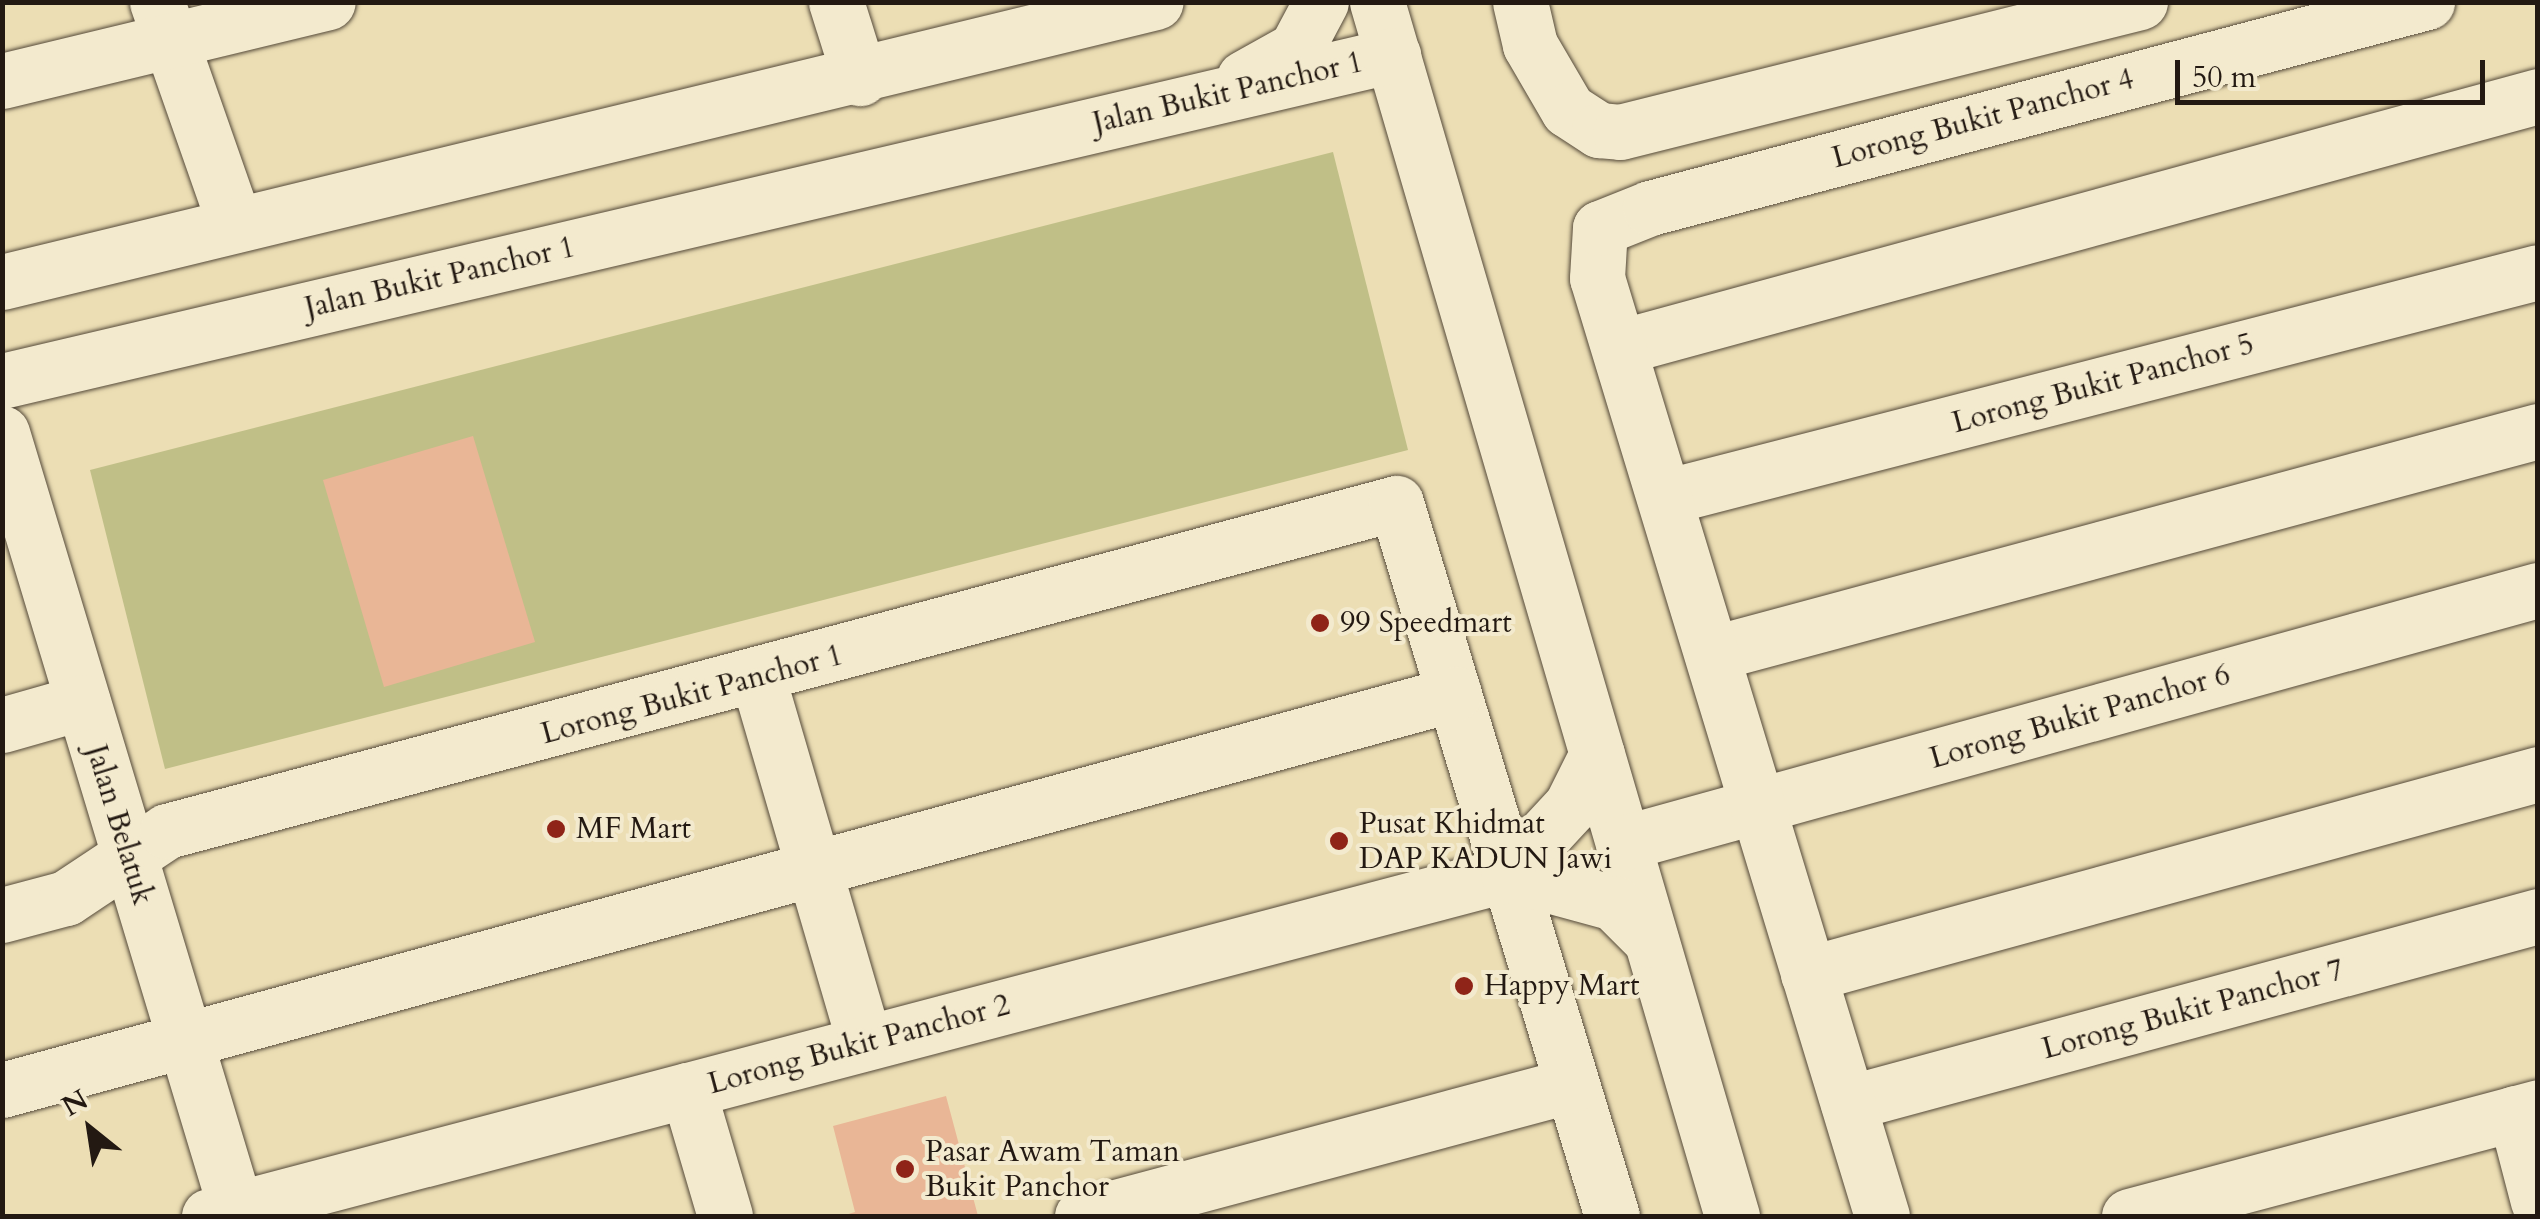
<!DOCTYPE html>
<style>
body{margin:0}
#map{position:relative;width:2540px;height:1219px;overflow:hidden;background:#ecdeb4;font-family:Cardo,serif}
div>[style]{position:absolute}
.green>*{inset:0;background:#c0bf87}
.building>*{inset:0;background:#e9b696}
.roads{filter:drop-shadow(0 0 2px #554a3a) drop-shadow(0 0 2px #554a3a)}
.minor>*{height:55px;margin:-27.5px;padding:0 27.5px;transform-origin:27.5px;border-radius:27.5px;background:#f3eace}
.dots>*{width:28px;height:28px;translate:-50% -50%;box-sizing:border-box;border:5px solid #f3eace;border-radius:50%}
span{translate:-50% -50%;white-space:nowrap;text-align:center;line-height:1.15;-webkit-text-stroke:8px #f3eace;paint-order:stroke}
.street-label{font-size:30px;color:#231912}
.poi-label{font-size:30px;color:#231912}
.left{translate:0 -50%;text-align:left}
.frame{position:absolute;inset:0;border:5px solid #231912;pointer-events:none}
.north{position:absolute;left:40px;top:1079px;width:100px;height:100px;-webkit-text-stroke:8px #f3eace;paint-order:stroke;rotate:330deg;font-size:28px;font-weight:700;line-height:40px;text-align:center;color:#231912}
.north::after{content:'';display:block;margin:auto;width:35px;height:45px;background:#231912;clip-path:polygon(50% 0,100% 100%,50% 72%,0 100%)}
.scale{position:absolute;left:2175px;top:60px;width:310px;height:45px;box-sizing:border-box;border:5px solid #231912;border-top:0;padding-left:12px;font-size:30px;line-height:35px;white-space:nowrap;color:#231912;-webkit-text-stroke:8px #f3eace;paint-order:stroke}
</style>
<div id="map">
<div class="green">
<i style="clip-path:polygon(1333px 152px,1408px 450px,165px 769px,90px 470px)"></i>
</div>
<div class="building">
<i style="clip-path:polygon(473px 436px,535px 642px,384px 687px,323px 480px)"></i>
<i style="clip-path:polygon(946px 1096px,978px 1216px,842px 1216px,855px 1212px,833px 1126px)"></i>
</div>
<div class="roads">
<div class="minor">
<i style="left:157px;top:2px;width:236px;rotate:70.7deg"></i>
<i style="left:836px;top:2px;width:80px;rotate:72.5deg"></i>
<i style="left:1377px;top:2px;width:1265px;rotate:73.7deg"></i>
<i style="left:1520px;top:2px;width:44px;rotate:76.9deg"></i>
<i style="left:1530px;top:45px;width:75px;rotate:59.7deg"></i>
<i style="left:1568px;top:110px;width:37px;rotate:33deg"></i>
<i style="left:1599px;top:130px;width:21px;rotate:5deg"></i>
<i style="left:1620px;top:132px;width:536px;rotate:-14.04deg"></i>
<i style="left:1244px;top:78px;width:60px;rotate:-29.1deg"></i>
<i style="left:1296px;top:49px;width:53px;rotate:-62deg"></i>
<i style="left:2px;top:81px;width:335px;rotate:-13.6deg"></i>
<i style="left:2px;top:282px;width:1187px;rotate:-13.64deg"></i>
<i style="left:1620px;top:347px;width:952px;rotate:-15.29deg"></i>
<i style="left:2px;top:381px;width:1429px;rotate:-13.19deg"></i>
<i style="left:2px;top:433px;width:818px;rotate:73.23deg"></i>
<i style="left:1669px;top:496px;width:897px;rotate:-14.45deg"></i>
<i style="left:1714px;top:653px;width:853px;rotate:-15.08deg"></i>
<i style="left:758px;top:678px;width:380px;rotate:73.7deg"></i>
<i style="left:2px;top:725px;width:84px;rotate:-15.9deg"></i>
<i style="left:1623px;top:843px;width:949px;rotate:-15.46deg"></i>
<i style="left:1508px;top:874px;width:93px;rotate:-47.2deg"></i>
<i style="left:1571px;top:806px;width:58px;rotate:-63.4deg"></i>
<i style="left:2px;top:915px;width:66px;rotate:-14.9deg"></i>
<i style="left:66px;top:898px;width:121px;rotate:-33.6deg"></i>
<i style="left:167px;top:831px;width:1272px;rotate:-14.94deg"></i>
<i style="left:1396px;top:503px;width:745px;rotate:73.15deg"></i>
<i style="left:1808px;top:974px;width:757px;rotate:-15.32deg"></i>
<i style="left:2px;top:1090px;width:1505px;rotate:-15.26deg"></i>
<i style="left:688px;top:1090px;width:131px;rotate:73.6deg"></i>
<i style="left:1848px;top:1103px;width:715px;rotate:-15.16deg"></i>
<i style="left:2515px;top:1113px;width:91px;rotate:75.4deg"></i>
<i style="left:209px;top:1216px;width:1343px;rotate:-14.75deg"></i>
<i style="left:1508px;top:874px;width:110px;rotate:15.3deg"></i>
<i style="left:1614px;top:903px;width:52px;rotate:45deg"></i>
<i style="left:1082px;top:1216px;width:507px;rotate:-14.97deg"></i>
<i style="left:1882px;top:1216px;width:980px;rotate:-106.9deg"></i>
<i style="left:1597px;top:278px;width:50px;rotate:-86.6deg"></i>
<i style="left:1600px;top:228px;width:54px;rotate:-21.8deg"></i>
<i style="left:1650px;top:208px;width:804px;rotate:-14.85deg"></i>
<i style="left:2129px;top:1216px;width:423px;rotate:-14.9deg"></i>
</div>
</div>
<div class="dots">
<i style="left:1320px;top:623px;background:#8f2418"></i>
<i style="left:556px;top:829px;background:#8f2418"></i>
<i style="left:1339px;top:841px;background:#8f2418"></i>
<i style="left:1464px;top:986px;background:#8f2418"></i>
<i style="left:905px;top:1169px;background:#8f2418"></i>
</div>
<div class="street-label">
<span style="left:1228px;top:93px;rotate:-13deg">Jalan Bukit Panchor 1</span>
<span style="left:1983px;top:119px;rotate:-15deg">Lorong Bukit Panchor 4</span>
<span style="left:440px;top:278px;rotate:-13deg">Jalan Bukit Panchor 1</span>
<span style="left:2103px;top:384px;rotate:-15deg">Lorong Bukit Panchor 5</span>
<span style="left:692px;top:695px;rotate:-15deg">Lorong Bukit Panchor 1</span>
<span style="left:2080px;top:717px;rotate:-16deg">Lorong Bukit Panchor 6</span>
<span style="left:119px;top:825px;rotate:73deg">Jalan Belatuk</span>
<span style="left:2193px;top:1010px;rotate:-15deg">Lorong Bukit Panchor 7</span>
<span style="left:859px;top:1045px;rotate:-15deg">Lorong Bukit Panchor 2</span>
</div>
<div class="poi-label">
<span class="left" style="left:1340px;top:623px">99 Speedmart</span>
<span class="left" style="left:1359px;top:841px">Pusat Khidmat<br>DAP KADUN Jawi</span>
<span class="left" style="left:576px;top:829px">MF Mart</span>
<span class="left" style="left:1484px;top:986px">Happy Mart</span>
<span class="left" style="left:925px;top:1169px">Pasar Awam Taman<br>Bukit Panchor</span>
</div>
<div class="frame"></div>
<div class="north">N</div>
<div class="scale">50 m</div>
</div>
